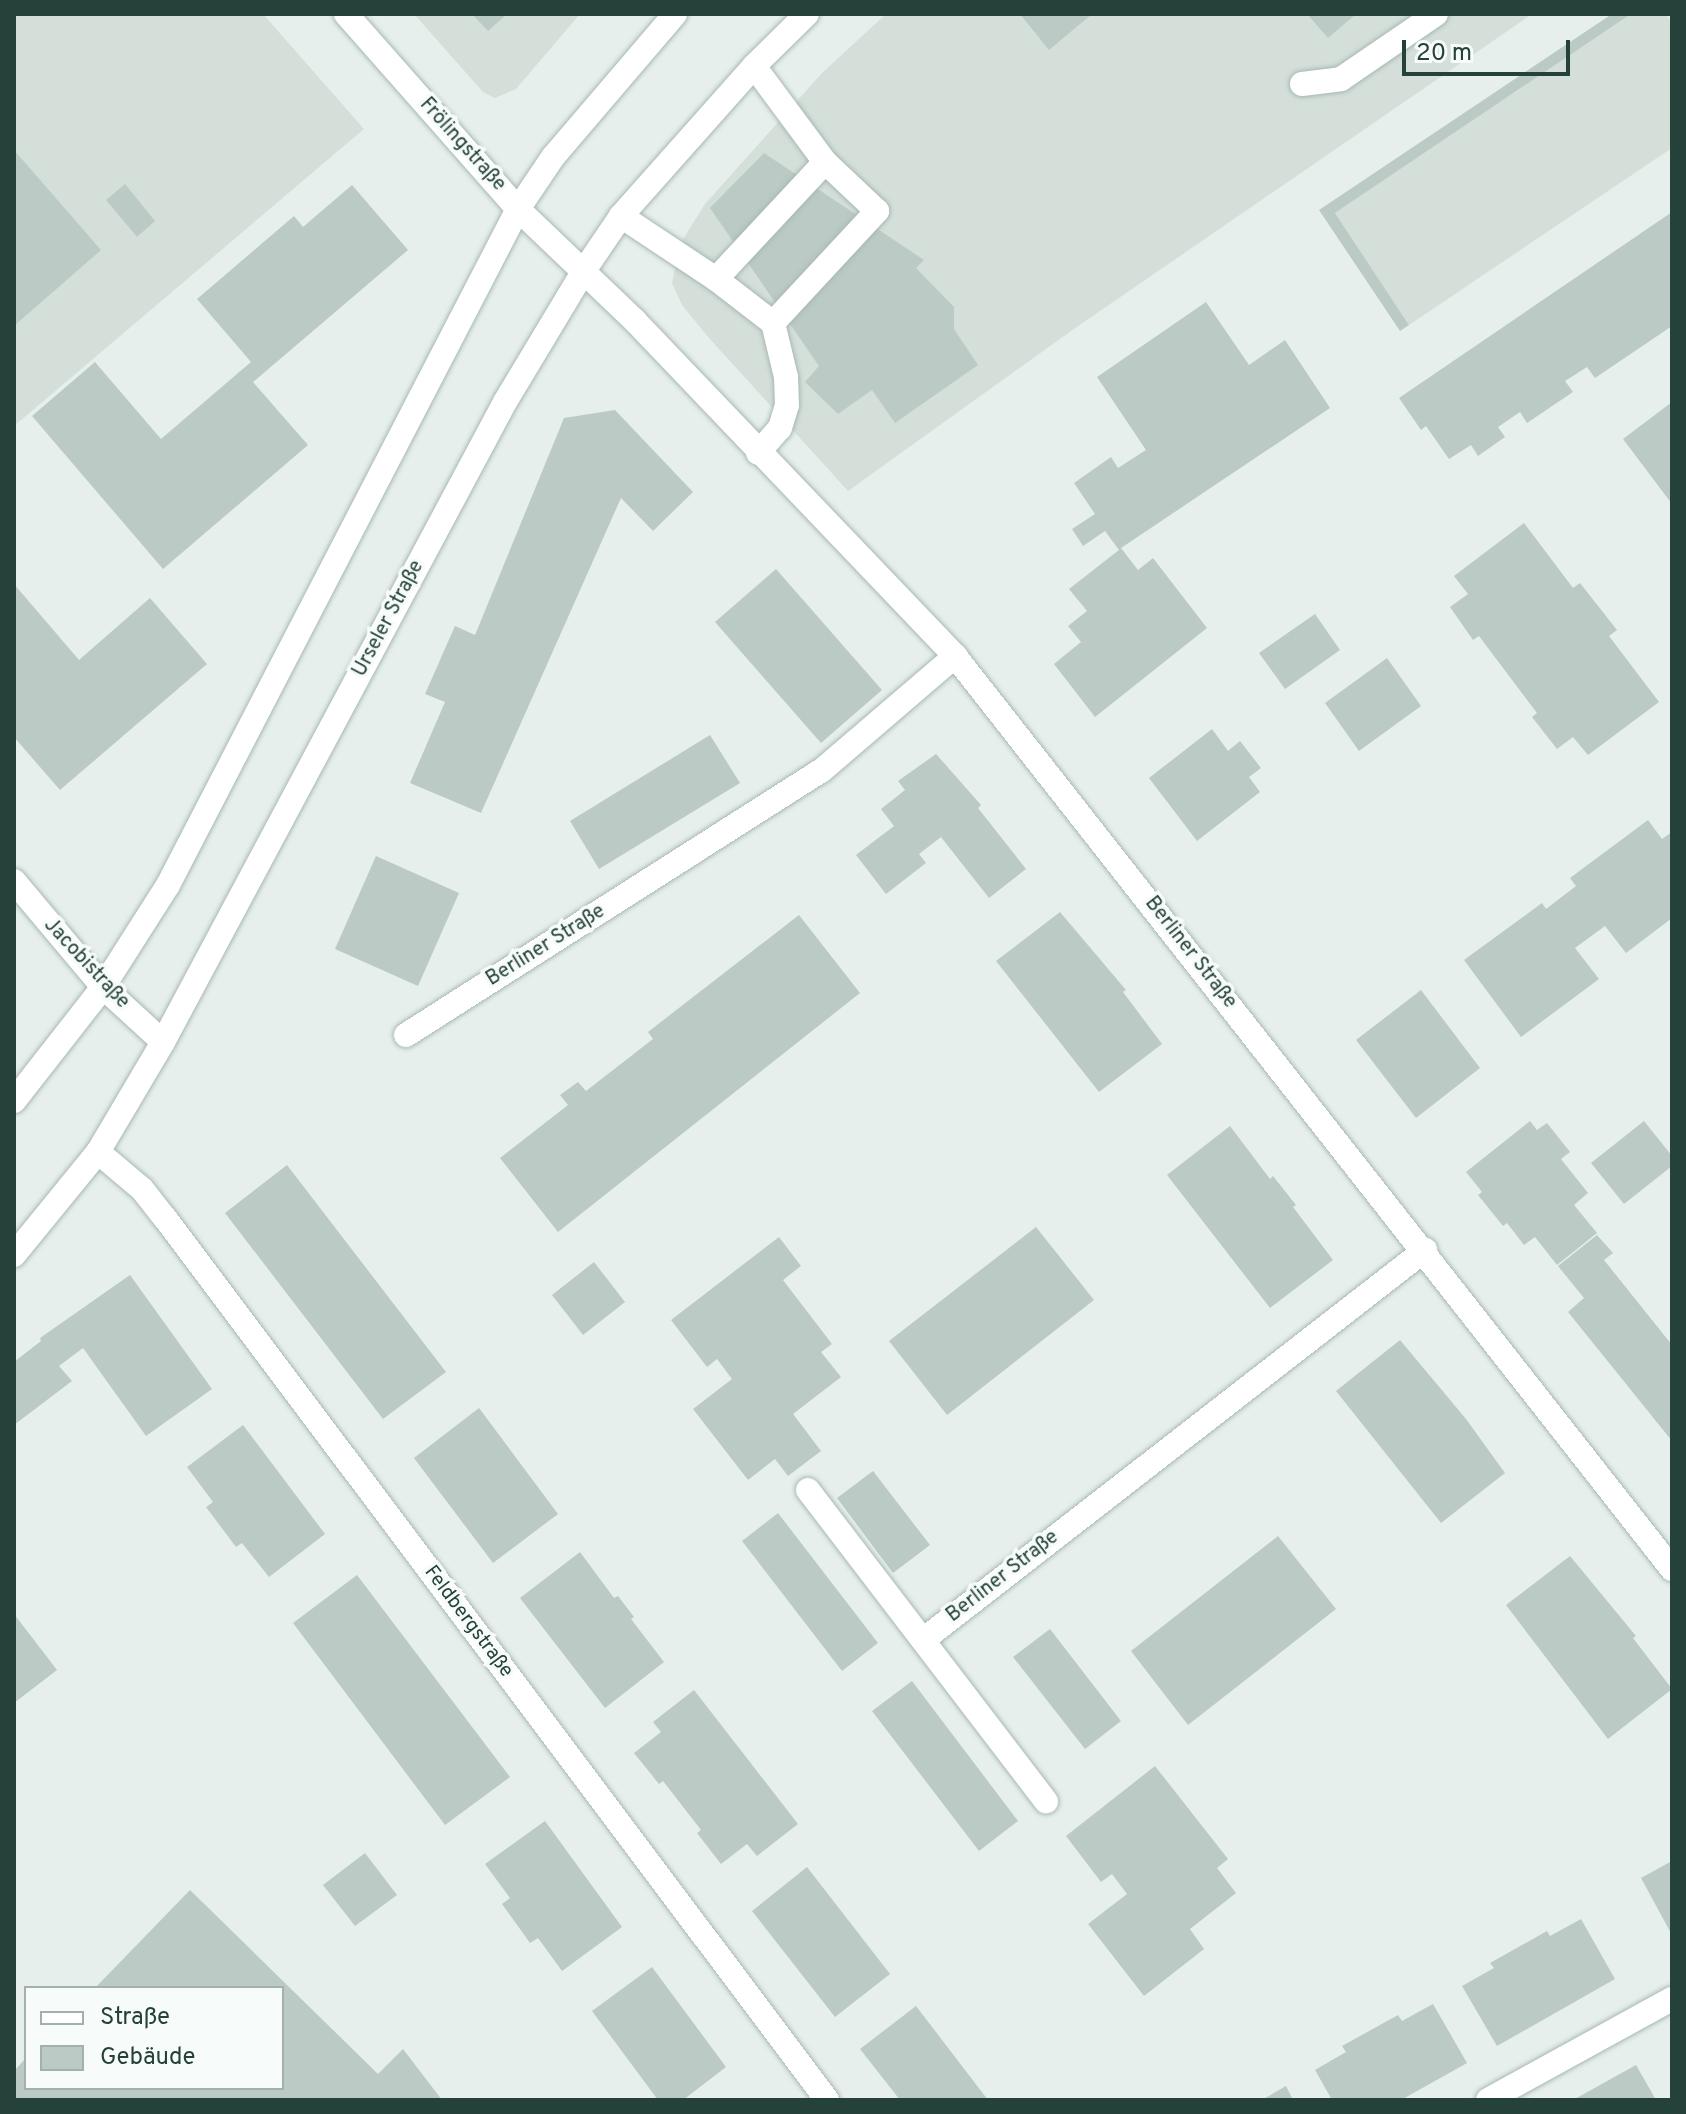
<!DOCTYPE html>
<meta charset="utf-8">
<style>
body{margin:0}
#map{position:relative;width:1686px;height:2114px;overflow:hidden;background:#e6efeb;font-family:Overpass,sans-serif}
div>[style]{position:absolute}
.built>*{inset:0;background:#d4dfda}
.building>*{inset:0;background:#bbcac4}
.roads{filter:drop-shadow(0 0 2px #a8b8b2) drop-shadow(0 0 2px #a8b8b2)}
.lane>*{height:24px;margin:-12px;padding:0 12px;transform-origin:12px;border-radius:12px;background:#fff}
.street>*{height:24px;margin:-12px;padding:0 12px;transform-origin:12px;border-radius:12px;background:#fff}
.secondary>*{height:24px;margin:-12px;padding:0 12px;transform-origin:12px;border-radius:12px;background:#fff}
span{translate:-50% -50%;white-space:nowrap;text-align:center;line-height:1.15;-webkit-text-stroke:7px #f7fbf9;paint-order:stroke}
.street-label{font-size:20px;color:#24423a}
.frame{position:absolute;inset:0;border:16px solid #24423a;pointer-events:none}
.legend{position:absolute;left:24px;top:1986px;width:260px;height:104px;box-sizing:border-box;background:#f7fbf9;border:2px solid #a3b1ad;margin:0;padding:10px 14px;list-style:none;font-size:24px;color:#24423a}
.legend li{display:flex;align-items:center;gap:16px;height:40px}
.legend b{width:40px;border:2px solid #a3b1ad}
.scale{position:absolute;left:1402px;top:40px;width:168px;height:36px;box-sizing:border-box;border:4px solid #24423a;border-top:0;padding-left:10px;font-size:24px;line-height:28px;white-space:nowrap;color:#24423a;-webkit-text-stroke:6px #f7fbf9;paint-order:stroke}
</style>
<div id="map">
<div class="built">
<i style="clip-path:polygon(14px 14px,263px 14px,364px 129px,14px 426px)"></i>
<i style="clip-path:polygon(414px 14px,580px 14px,516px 89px,495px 98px,483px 92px)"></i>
<i style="clip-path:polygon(886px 14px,1532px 14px,1071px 331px,848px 491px,709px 338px,682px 305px,672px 283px,680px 244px,705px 204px,822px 73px)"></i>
<i style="clip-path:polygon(1631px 14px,1666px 14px,1672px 23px,1672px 148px,1409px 325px,1335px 213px)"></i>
</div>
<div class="building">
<i style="clip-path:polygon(472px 14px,507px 14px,488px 31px)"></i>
<i style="clip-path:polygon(1020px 14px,1092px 14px,1049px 50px)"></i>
<i style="clip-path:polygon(1307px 14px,1356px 14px,1328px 38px)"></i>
<i style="clip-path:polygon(1612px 14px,1631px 14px,1335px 213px,1409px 325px,1400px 331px,1319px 210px)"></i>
<i style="clip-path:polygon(14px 150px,101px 250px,14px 326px)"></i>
<i style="clip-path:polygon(764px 153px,924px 260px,916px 268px,954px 307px,954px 329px,978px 365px,895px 423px,872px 390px,838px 414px,805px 382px,819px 366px,710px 208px)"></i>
<i style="clip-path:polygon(125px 184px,155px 221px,137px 237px,106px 200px)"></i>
<i style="clip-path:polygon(352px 185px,408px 250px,253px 382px,308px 445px,163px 569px,32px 416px,95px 362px,161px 439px,251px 362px,197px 299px,294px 216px,303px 227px)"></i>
<i style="clip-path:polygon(1672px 212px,1672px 326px,1595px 378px,1587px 367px,1565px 381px,1573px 392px,1527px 423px,1520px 412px,1498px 427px,1505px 437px,1478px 456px,1471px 445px,1449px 459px,1426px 426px,1421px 430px,1399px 398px)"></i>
<i style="clip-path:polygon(1206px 302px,1249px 365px,1285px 340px,1330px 408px,1121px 548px,1138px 570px,1153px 558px,1207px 628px,1095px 717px,1054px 664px,1081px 642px,1068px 626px,1087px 611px,1069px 589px,1119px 550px,1105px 531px,1083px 546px,1072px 529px,1095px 514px,1074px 483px,1111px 457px,1118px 468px,1146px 450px,1097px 377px)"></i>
<i style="clip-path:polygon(1672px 402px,1672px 504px,1623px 439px)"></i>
<i style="clip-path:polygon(615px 410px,693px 492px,653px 531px,621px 498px,481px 813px,410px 783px,445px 702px,425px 694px,455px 626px,475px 635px,564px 418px)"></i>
<i style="clip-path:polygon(1524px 523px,1573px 588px,1580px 583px,1617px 630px,1609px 636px,1659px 702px,1588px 755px,1573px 737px,1557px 749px,1532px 717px,1537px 713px,1479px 636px,1473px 640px,1450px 607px,1468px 594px,1454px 576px)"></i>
<i style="clip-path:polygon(776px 569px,882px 690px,821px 743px,715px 622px)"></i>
<i style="clip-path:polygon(14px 584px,79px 660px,150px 598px,207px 664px,60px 790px,14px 737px)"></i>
<i style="clip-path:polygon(1315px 614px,1340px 650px,1285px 689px,1259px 653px)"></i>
<i style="clip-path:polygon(1387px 658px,1421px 706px,1359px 751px,1325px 703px)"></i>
<i style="clip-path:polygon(1212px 729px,1228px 751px,1240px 741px,1261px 768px,1249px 777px,1260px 792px,1197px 841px,1149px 778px)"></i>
<i style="clip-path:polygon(710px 735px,740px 783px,599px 869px,570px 821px)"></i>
<i style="clip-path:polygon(936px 754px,981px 805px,978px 808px,1026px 869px,989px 898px,941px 837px,919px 854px,926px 863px,886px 894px,856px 855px,894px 826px,881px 809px,905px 790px,898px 781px)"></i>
<i style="clip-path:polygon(1648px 820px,1662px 839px,1672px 832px,1672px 918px,1626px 953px,1605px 926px,1575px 948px,1599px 979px,1521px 1037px,1464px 960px,1542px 903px,1546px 909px,1576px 886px,1570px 878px)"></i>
<i style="clip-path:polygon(376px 856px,459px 893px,418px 986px,335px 949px)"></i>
<i style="clip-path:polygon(1060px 912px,1126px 990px,1123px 992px,1162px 1044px,1099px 1092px,996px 961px)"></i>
<i style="clip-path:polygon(799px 915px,860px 993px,558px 1232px,500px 1158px,568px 1105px,560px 1095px,578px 1082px,586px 1091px,653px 1039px,648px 1032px)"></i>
<i style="clip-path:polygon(1421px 990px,1480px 1068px,1416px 1118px,1356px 1040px)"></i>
<i style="clip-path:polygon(1530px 1121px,1537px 1130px,1547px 1123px,1570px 1152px,1561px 1159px,1588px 1193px,1574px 1205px,1597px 1233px,1557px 1265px,1535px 1237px,1524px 1245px,1507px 1223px,1503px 1226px,1478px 1195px,1482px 1192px,1466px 1172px)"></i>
<i style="clip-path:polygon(1644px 1121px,1672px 1156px,1672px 1166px,1624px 1204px,1591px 1163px)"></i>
<i style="clip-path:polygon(1230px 1126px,1270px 1179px,1273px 1176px,1296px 1205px,1293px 1207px,1333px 1260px,1270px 1308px,1167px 1175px)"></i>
<i style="clip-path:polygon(287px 1165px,446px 1372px,383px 1419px,225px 1213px)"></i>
<i style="clip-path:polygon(1036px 1227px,1094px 1300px,947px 1415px,889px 1341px)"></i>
<i style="clip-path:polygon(1597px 1235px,1613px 1253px,1604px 1260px,1672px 1345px,1672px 1441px,1568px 1312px,1584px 1298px,1558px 1266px)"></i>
<i style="clip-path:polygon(779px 1237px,801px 1266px,783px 1280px,832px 1344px,821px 1352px,841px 1377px,793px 1414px,821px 1451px,788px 1476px,775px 1459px,748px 1480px,693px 1409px,732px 1379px,717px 1359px,707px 1367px,671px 1320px)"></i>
<i style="clip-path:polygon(594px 1262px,625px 1302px,583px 1335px,552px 1295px)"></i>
<i style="clip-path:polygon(130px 1275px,212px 1389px,146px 1436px,83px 1348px,59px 1366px,72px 1381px,14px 1425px,14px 1362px,41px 1341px,40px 1338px)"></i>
<i style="clip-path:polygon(1400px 1340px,1466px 1419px,1505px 1473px,1441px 1523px,1336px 1391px)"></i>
<i style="clip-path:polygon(479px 1408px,558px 1514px,493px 1563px,414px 1458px)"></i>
<i style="clip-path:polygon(243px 1425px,325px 1534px,269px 1577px,242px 1543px,236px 1547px,206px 1507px,213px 1502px,187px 1467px)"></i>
<i style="clip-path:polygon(873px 1471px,930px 1545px,893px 1573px,837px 1498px)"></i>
<i style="clip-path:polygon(778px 1513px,878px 1643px,842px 1671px,742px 1541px)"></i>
<i style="clip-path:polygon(1278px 1536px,1336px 1609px,1188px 1725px,1131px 1651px)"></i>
<i style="clip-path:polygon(580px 1552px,614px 1598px,618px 1596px,634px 1617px,631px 1619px,664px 1662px,605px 1708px,520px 1598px)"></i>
<i style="clip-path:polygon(1570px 1556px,1636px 1636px,1633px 1638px,1672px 1689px,1608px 1739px,1506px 1605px)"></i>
<i style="clip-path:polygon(357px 1575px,510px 1777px,445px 1825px,293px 1623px)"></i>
<i style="clip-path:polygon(14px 1614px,57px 1670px,14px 1703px)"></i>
<i style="clip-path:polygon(1050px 1629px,1121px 1721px,1085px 1749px,1013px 1657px)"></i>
<i style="clip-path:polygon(912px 1681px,1018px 1821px,979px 1851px,872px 1711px)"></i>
<i style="clip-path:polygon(694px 1690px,798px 1824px,757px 1856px,747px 1844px,721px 1864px,697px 1833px,701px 1830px,663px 1781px,659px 1784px,634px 1753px,661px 1732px,653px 1722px)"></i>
<i style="clip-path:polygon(1155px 1766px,1228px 1859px,1217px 1868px,1236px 1893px,1190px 1929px,1204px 1949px,1144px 1996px,1088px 1924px,1127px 1894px,1112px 1874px,1101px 1882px,1066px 1836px)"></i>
<i style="clip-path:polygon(545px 1821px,622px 1927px,562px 1971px,538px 1938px,530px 1943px,502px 1904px,510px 1898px,485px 1864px)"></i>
<i style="clip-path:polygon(365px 1853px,397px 1895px,355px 1926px,323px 1885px)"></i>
<i style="clip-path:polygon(1672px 1861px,1672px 1935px,1641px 1878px)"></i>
<i style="clip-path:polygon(807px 1867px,890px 1974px,835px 2017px,752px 1911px)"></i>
<i style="clip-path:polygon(190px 1890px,378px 2074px,403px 2049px,442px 2100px,14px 2100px,14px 2071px,26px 2058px,26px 2088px,282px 2088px,282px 1988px,95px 1988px)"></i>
<i style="clip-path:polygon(1581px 1919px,1615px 1979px,1497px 2046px,1462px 1986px,1494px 1968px,1490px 1963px,1547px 1931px,1550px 1936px)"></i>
<i style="clip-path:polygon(652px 1967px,726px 2067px,683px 2100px,658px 2100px,592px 2011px)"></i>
<i style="clip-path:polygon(1433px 2004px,1467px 2063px,1401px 2100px,1332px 2100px,1315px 2070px,1346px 2052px,1342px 2046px,1398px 2015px,1402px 2021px)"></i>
<i style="clip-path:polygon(916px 2006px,988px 2100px,900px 2100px,860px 2049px)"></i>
<i style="clip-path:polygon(1636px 2065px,1656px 2100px,1573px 2100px)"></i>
<i style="clip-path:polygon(1286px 2086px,1293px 2100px,1262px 2100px)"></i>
</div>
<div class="roads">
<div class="lane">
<i style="left:1302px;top:84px;width:39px;rotate:-7deg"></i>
<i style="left:1341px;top:79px;width:115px;rotate:-34.4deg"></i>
<i style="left:621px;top:216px;width:114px;rotate:33.6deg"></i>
<i style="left:716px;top:279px;width:160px;rotate:-47deg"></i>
<i style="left:825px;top:162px;width:119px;rotate:-126.5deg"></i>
<i style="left:716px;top:279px;width:72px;rotate:37.7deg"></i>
<i style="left:773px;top:323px;width:153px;rotate:-47.1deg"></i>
<i style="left:877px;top:211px;width:71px;rotate:-136.7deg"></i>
<i style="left:758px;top:453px;width:33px;rotate:-49deg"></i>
<i style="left:780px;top:428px;width:24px;rotate:-73deg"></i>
<i style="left:787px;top:405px;width:28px;rotate:-92deg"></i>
<i style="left:786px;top:377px;width:56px;rotate:-103.5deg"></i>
</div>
<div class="street">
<i style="left:346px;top:14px;width:260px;rotate:48.6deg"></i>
<i style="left:518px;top:209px;width:162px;rotate:43.7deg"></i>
<i style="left:635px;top:321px;width:463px;rotate:46.3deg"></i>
<i style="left:955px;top:656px;width:1161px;rotate:51.86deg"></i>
<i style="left:14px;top:881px;width:138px;rotate:50deg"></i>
<i style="left:103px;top:987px;width:81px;rotate:42.5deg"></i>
<i style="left:406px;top:1035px;width:492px;rotate:-32.5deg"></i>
<i style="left:821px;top:771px;width:177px;rotate:-40.6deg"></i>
<i style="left:98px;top:1152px;width:57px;rotate:40.1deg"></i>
<i style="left:142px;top:1189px;width:37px;rotate:52deg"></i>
<i style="left:165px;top:1218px;width:1103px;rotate:53.11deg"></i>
<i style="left:808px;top:1490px;width:392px;rotate:52.6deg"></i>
<i style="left:923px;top:1640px;width:636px;rotate:-37.84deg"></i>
<i style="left:1488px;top:2100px;width:210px;rotate:-28.8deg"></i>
</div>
<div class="secondary">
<i style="left:14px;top:1101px;width:145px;rotate:-52deg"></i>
<i style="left:103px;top:987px;width:121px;rotate:-57.5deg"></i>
<i style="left:168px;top:885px;width:761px;rotate:-62.63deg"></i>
<i style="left:518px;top:209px;width:63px;rotate:-56.1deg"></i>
<i style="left:553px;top:157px;width:188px;rotate:-49.5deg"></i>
<i style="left:14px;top:1255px;width:133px;rotate:-50.8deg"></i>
<i style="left:98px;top:1152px;width:128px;rotate:-59.4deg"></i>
<i style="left:163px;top:1042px;width:726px;rotate:-61.88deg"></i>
<i style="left:505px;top:402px;width:152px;rotate:-59deg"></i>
<i style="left:583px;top:272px;width:68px;rotate:-55.8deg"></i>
<i style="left:621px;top:216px;width:200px;rotate:-48.4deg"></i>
<i style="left:754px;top:66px;width:74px;rotate:-44.5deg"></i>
</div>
</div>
<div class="street-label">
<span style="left:462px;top:145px;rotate:48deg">Frölingstraße</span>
<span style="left:389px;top:619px;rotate:-62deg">Urseler Straße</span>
<span style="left:546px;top:946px;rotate:-32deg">Berliner Straße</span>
<span style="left:1190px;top:953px;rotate:52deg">Berliner Straße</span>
<span style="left:86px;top:964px;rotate:47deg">Jacobistraße</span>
<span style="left:1003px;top:1577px;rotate:-38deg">Berliner Straße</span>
<span style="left:468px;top:1622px;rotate:53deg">Feldbergstraße</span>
</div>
<div class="frame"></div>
<ul class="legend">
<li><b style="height:10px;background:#fff"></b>Straße</li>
<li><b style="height:22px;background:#bbcac4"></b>Gebäude</li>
</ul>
<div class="scale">20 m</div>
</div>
